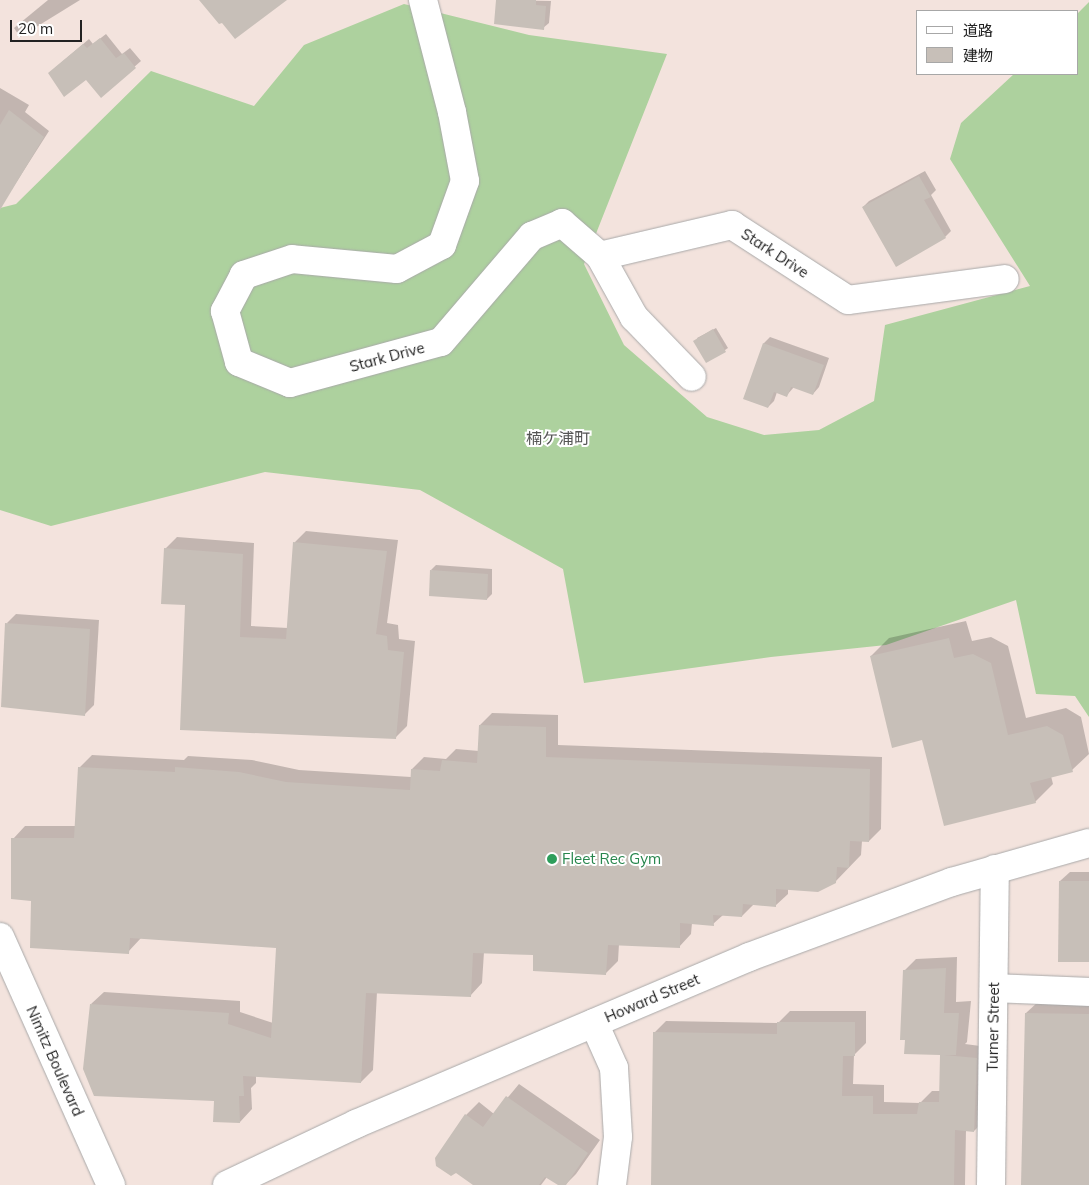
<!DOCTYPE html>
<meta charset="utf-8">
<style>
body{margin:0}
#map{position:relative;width:1089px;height:1185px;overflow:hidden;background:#f2efe9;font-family:Mulish,"Noto Sans JP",sans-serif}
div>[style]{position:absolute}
.military>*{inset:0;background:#f3e3dd}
.forest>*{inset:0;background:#add19e}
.shadow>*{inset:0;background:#0003}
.building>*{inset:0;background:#c7bfb8}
.roads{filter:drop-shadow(0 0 1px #a9a9a9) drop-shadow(0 0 1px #a9a9a9)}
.minor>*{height:28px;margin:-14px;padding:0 14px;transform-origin:14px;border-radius:14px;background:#fff}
.dots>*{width:14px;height:14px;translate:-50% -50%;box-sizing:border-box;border:2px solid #fff;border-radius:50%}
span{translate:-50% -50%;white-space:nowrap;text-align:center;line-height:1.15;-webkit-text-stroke:4px #fff;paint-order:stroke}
.street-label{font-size:15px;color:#222}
.leisure-label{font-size:15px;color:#27864d}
.left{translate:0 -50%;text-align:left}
.neighbourhood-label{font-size:16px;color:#555}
.legend{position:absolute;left:916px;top:10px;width:162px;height:65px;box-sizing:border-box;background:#fff;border:1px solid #a7a7a7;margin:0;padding:6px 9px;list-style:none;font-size:15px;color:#222}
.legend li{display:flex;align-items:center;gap:10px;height:25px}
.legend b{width:25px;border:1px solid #a7a7a7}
.scale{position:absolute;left:10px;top:20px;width:72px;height:22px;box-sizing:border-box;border:2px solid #222;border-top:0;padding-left:6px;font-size:15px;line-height:18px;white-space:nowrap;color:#222;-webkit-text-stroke:4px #fff;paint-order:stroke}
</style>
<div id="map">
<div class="military">
<i style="clip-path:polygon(evenodd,0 0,1089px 0,1089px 1185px,0 1185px,0 0,918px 11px,1078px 11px,1078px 74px,918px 74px,918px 11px)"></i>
</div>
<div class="forest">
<i style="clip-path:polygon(1089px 2px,1089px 717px,1075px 696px,1036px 694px,1016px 600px,886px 645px,771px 657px,584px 683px,563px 569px,420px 490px,265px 472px,51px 526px,0 510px,0 208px,16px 204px,151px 71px,254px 106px,304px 45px,404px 4px,529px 35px,667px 54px,584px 264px,624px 345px,707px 417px,764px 435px,819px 430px,874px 401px,885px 325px,1030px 286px,950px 159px,961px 123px,1014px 74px,1078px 74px,1078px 13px)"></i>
</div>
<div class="shadow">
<i style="clip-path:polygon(48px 0,80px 0,20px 37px,14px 28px)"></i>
<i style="clip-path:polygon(498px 0,551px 1px,549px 23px,543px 28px)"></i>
<i style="clip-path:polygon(106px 34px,122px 54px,130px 48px,141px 61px,101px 96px,86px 78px,55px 68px,89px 39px,93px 44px)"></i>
<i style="clip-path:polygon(0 88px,29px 105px,25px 112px,49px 131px,12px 189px,0 182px)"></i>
<i style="clip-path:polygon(925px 171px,936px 190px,931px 195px,951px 231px,945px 237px,863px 207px,869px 201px)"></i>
<i style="clip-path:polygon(716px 328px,728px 348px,707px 362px,697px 338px)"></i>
<i style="clip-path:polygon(770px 337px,829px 358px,819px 387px,813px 394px,794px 387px,787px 395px,777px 392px,774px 401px,768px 407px,745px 398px,764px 343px)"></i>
<i style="clip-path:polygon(306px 531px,398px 540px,387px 623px,398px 625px,399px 639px,415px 641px,407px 726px,396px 737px,187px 604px,165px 549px,177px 537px,254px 543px,251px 626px,288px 628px,295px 542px)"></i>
<i style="clip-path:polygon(436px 565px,492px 569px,492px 594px,487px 599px,431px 570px)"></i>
<i style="clip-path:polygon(16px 614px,99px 620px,94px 705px,84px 715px,7px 623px)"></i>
<i style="clip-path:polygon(966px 621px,972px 641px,991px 637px,1008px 646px,1026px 718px,1066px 708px,1081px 717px,1089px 754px,1072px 770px,1051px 776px,1053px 784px,1035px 802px,922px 738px,871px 656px,889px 638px)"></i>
<i style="clip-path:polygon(492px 713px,558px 715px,558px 745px,882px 757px,881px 829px,869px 841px,862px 841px,861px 855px,835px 882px,788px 888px,788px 894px,775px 906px,754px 904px,742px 916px,723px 915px,713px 924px,692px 923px,691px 934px,679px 947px,619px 944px,618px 961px,605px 974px,535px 954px,484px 952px,482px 983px,470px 996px,377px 992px,373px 1070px,361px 1082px,256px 1075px,256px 1083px,251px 1088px,252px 1109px,240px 1122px,215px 1100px,91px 1004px,104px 992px,240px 1001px,240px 1012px,273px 1023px,277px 947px,141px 938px,128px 952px,32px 899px,13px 839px,25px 826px,76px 826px,79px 768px,92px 755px,184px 760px,188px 756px,252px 760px,299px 770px,411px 777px,412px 769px,424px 757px,446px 759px,456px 749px,479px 751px,480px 725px)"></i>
<i style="clip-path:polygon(1070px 872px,1089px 872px,1089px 961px,1060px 881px)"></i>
<i style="clip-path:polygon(957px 957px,956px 1002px,971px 1001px,967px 1042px,965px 1044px,988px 1047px,986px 1119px,974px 1131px,966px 1130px,965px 1185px,652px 1185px,654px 1033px,666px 1021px,778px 1023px,790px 1011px,866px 1011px,866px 1043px,854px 1055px,853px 1084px,884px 1085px,884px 1102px,920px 1103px,932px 1091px,940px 1091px,941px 1053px,904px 971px,916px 959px)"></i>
<i style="clip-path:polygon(1039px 1001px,1089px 1002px,1089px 1185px,1023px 1185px,1026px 1013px)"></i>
<i style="clip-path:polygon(519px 1084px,600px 1140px,576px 1174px,565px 1185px,565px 1153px,541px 1185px,475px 1185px,436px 1158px,466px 1115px,479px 1102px,494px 1114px)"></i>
</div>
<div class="building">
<i style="clip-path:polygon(199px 0,287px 0,235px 39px,222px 23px,219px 24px)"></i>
<i style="clip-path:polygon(496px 0,536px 0,536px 5px,546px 6px,544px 30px,494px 24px)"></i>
<i style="clip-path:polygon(100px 38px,116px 58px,124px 53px,136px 68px,101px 98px,86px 80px,64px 97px,48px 73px,83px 44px,87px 48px)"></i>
<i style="clip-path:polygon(9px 110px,44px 137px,0 210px,0 125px)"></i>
<i style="clip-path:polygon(919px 176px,931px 197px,924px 200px,946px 238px,896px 267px,862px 207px)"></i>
<i style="clip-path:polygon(713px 329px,726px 352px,706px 363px,693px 341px)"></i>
<i style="clip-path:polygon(763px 343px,824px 365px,813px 395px,791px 387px,787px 397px,774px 392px,768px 408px,743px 399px)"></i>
<i style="clip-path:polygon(293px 542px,387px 551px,376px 634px,387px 636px,388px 650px,404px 652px,396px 739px,180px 730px,185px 605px,161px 604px,164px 548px,243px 554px,240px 637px,286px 639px)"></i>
<i style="clip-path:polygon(430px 570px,488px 574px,487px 600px,429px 596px)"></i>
<i style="clip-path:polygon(5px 623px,90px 629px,85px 716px,1px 707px)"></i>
<i style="clip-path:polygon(949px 638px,954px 658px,973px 654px,991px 663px,1008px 735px,1047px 726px,1063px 735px,1073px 772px,1030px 783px,1036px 803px,944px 826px,922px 740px,892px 748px,870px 656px)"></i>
<i style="clip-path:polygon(479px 725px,546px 727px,546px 757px,870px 769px,869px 842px,850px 841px,849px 868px,837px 867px,836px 883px,818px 892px,776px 889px,776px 907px,743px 904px,742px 917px,713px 915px,714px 926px,680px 923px,680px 948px,608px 945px,606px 975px,533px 971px,533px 955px,473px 953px,471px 997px,366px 993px,361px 1083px,243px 1076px,244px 1096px,239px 1096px,240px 1123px,213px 1122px,214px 1101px,94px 1096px,83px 1069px,90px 1004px,229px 1013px,228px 1024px,271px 1038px,276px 948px,130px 938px,129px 954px,30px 948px,31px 901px,11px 899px,11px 838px,74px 838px,78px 767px,175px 772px,175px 767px,239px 772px,286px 782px,410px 790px,411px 769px,440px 771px,442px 760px,477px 763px)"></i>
<i style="clip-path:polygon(1059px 881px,1089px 881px,1089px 962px,1058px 962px)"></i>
<i style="clip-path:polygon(946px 968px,944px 1013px,959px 1013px,956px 1055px,944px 1055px,977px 1058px,974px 1132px,955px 1130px,954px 1185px,651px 1185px,653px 1032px,777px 1034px,777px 1022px,855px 1022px,855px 1056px,843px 1056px,842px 1096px,873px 1096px,873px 1114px,917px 1114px,919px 1102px,939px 1102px,940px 1055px,904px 1054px,905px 1040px,900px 1040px,903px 970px)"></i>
<i style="clip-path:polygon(1025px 1013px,1089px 1014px,1089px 1185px,1021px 1185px)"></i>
<i style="clip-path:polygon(506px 1096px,588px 1153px,566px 1185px,558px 1185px,545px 1177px,539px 1185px,473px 1185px,456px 1173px,451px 1176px,436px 1166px,435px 1158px,465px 1114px,483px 1127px)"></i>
</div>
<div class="roads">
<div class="minor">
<i style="left:423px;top:0;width:116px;rotate:75.5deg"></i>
<i style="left:452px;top:112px;width:70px;rotate:79.3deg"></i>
<i style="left:465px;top:181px;width:68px;rotate:109.8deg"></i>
<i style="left:442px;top:245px;width:51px;rotate:151.9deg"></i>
<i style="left:397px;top:269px;width:105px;rotate:-174.6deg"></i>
<i style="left:292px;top:259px;width:51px;rotate:161.6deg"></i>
<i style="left:244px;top:275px;width:41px;rotate:117.8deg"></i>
<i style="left:225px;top:311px;width:53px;rotate:74.6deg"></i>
<i style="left:239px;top:362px;width:55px;rotate:22.4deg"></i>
<i style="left:290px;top:383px;width:156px;rotate:-15.2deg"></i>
<i style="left:441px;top:342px;width:140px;rotate:-49.4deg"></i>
<i style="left:532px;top:236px;width:33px;rotate:-23deg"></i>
<i style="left:562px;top:223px;width:50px;rotate:41deg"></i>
<i style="left:600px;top:256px;width:136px;rotate:-13.2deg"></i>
<i style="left:732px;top:225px;width:138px;rotate:32.9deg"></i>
<i style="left:848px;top:300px;width:158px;rotate:-7.6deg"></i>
<i style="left:600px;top:256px;width:70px;rotate:60.9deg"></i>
<i style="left:634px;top:317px;width:83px;rotate:46deg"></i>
<i style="left:0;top:937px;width:272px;rotate:65.9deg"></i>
<i style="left:994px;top:988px;width:95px;rotate:2.4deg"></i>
<i style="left:594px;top:1023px;width:49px;rotate:66deg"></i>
<i style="left:614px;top:1068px;width:69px;rotate:86.7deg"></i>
<i style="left:618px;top:1137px;width:48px;rotate:97.1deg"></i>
<i style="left:227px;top:1185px;width:143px;rotate:-25.3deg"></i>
<i style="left:356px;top:1124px;width:427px;rotate:-23deg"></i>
<i style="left:749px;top:957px;width:216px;rotate:-20.3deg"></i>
<i style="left:952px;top:882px;width:142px;rotate:-15.9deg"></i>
<i style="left:991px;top:1185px;width:316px;rotate:-89.3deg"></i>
</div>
</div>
<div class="dots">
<i style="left:552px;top:859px;background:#2e9e5b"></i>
</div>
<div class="street-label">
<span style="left:775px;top:253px;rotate:33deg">Stark Drive</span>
<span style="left:387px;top:357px;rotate:-15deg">Stark Drive</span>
<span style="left:652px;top:998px;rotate:-23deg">Howard Street</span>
<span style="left:993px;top:1027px;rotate:-89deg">Turner Street</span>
<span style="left:55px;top:1061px;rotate:66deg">Nimitz Boulevard</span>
</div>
<div class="leisure-label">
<span class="left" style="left:562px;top:859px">Fleet Rec Gym</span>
</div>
<div class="neighbourhood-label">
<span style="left:558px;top:438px">楠ケ浦町</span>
</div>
<ul class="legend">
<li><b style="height:6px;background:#fff"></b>道路</li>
<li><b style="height:14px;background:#c7bfb8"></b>建物</li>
</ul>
<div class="scale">20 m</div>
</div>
